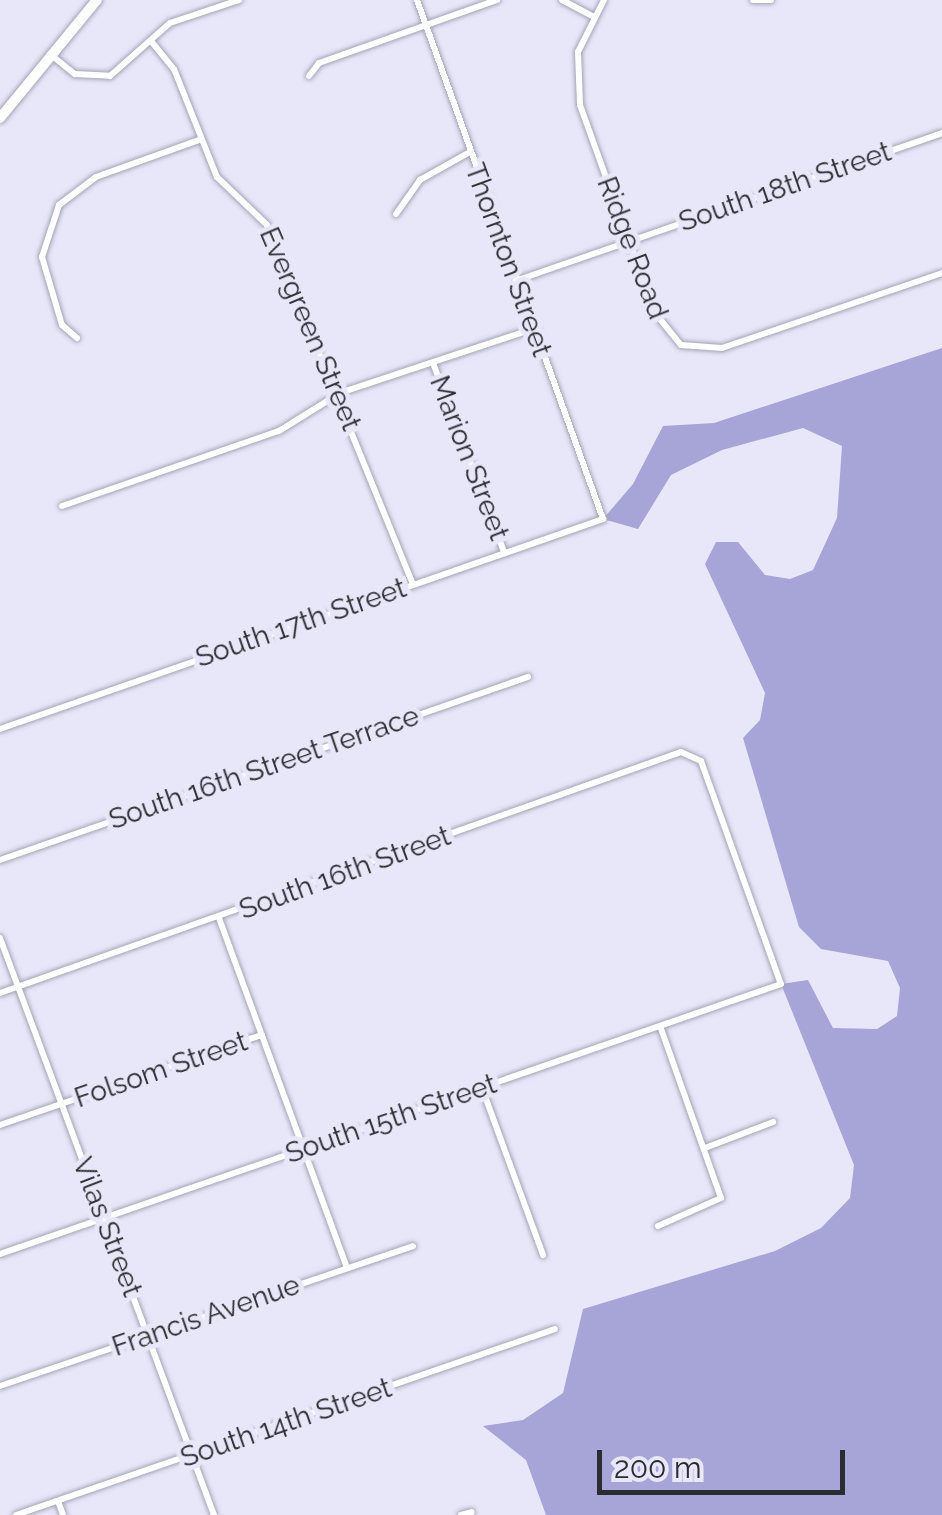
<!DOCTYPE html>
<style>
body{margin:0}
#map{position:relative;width:942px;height:1515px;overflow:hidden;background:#e7e7f9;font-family:Raleway,sans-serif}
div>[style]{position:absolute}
.forest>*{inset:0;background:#a7a4d7}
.roads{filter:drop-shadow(0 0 2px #a5a4b6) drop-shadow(0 0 2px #a5a4b6)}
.street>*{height:6px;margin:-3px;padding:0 3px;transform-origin:3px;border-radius:3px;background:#fff}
.secondary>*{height:10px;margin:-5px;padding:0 5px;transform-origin:5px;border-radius:5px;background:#fff}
span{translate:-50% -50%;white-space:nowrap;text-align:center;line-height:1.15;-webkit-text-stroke:10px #e7e7f9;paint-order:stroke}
.street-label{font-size:28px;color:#2b2b31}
.scale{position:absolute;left:597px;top:1450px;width:248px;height:45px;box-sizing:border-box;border:5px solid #2b2b31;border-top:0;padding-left:12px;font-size:30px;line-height:35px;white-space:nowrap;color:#2b2b31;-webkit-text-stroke:8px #e7e7f9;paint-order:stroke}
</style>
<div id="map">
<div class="forest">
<i style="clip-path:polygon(942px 348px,942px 1515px,546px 1515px,526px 1460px,483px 1426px,523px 1420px,563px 1393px,583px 1309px,775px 1251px,821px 1228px,850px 1198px,854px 1165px,781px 984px,808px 980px,833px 1028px,877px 1029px,897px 1016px,900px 988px,888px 961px,821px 949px,799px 927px,743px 738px,760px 720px,765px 693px,705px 564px,716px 542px,738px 542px,765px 575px,790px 579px,813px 570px,837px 518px,842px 446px,803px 428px,722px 450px,671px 475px,638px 529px,603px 519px,633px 484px,663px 426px,714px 423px)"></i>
</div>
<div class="roads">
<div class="street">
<i style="left:562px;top:0;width:34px;rotate:28deg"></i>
<i style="left:604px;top:0;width:58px;rotate:116.6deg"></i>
<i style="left:578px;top:52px;width:53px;rotate:87.8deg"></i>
<i style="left:580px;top:105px;width:221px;rotate:70.2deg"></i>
<i style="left:655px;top:313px;width:41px;rotate:50.9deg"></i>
<i style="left:681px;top:345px;width:41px;rotate:4.2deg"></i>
<i style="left:722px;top:348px;width:232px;rotate:-18.8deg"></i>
<i style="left:753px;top:0;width:18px"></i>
<i style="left:151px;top:41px;width:36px;rotate:51deg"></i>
<i style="left:174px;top:69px;width:116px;rotate:68.3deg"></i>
<i style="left:217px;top:177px;width:69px;rotate:43.8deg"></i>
<i style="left:267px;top:225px;width:388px;rotate:67.9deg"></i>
<i style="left:50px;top:54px;width:32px;rotate:39deg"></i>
<i style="left:75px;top:74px;width:35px;rotate:3deg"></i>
<i style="left:110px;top:76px;width:80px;rotate:-41.5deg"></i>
<i style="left:170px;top:23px;width:73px;rotate:-18.4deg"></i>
<i style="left:309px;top:76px;width:16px;rotate:-52deg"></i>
<i style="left:319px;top:63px;width:189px;rotate:-19.5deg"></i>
<i style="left:396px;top:214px;width:42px;rotate:-54.8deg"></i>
<i style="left:420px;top:180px;width:57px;rotate:-29.2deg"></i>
<i style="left:515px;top:281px;width:452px;rotate:-19.1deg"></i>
<i style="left:77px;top:338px;width:20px;rotate:-139deg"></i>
<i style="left:62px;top:325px;width:71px;rotate:-106.4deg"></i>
<i style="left:42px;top:257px;width:55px;rotate:-71.9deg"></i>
<i style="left:59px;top:205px;width:46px;rotate:-37.1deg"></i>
<i style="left:96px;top:177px;width:109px;rotate:-19.8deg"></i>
<i style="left:433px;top:363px;width:202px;rotate:69.4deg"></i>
<i style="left:62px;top:506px;width:230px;rotate:-19.1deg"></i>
<i style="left:279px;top:431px;width:72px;rotate:-31.9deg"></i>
<i style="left:340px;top:393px;width:202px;rotate:-18.4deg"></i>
<i style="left:0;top:729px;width:639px;rotate:-19.2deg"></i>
<i style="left:603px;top:519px;width:551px;rotate:-109.72deg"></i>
<i style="left:0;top:860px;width:559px;rotate:-19.12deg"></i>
<i style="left:219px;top:918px;width:373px;rotate:69.9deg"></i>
<i style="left:0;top:938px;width:615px;rotate:69.65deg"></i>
<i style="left:0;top:993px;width:722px;rotate:-19.49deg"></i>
<i style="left:681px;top:752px;width:22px;rotate:24deg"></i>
<i style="left:701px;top:761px;width:237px;rotate:70.3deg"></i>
<i style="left:781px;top:984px;width:826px;rotate:160.93deg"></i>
<i style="left:482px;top:1088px;width:178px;rotate:69.9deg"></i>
<i style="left:0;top:1125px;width:277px;rotate:-19deg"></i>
<i style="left:705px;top:1148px;width:73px;rotate:-20.9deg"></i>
<i style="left:658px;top:1226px;width:69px;rotate:-24deg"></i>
<i style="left:721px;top:1198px;width:182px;rotate:-109.5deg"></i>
<i style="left:0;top:1386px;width:436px;rotate:-18.7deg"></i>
<i style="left:58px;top:1501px;width:15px;rotate:70deg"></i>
<i style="left:16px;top:1515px;width:570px;rotate:-19.04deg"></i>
<i style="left:461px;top:1515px;width:11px;rotate:-15deg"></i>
</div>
<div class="secondary">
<i style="left:0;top:118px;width:153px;rotate:-50.6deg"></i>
</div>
</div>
<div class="street-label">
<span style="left:785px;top:187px;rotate:-19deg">South 18th Street</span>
<span style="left:632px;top:248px;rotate:69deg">Ridge Road</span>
<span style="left:508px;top:260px;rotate:70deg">Thornton Street</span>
<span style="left:310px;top:329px;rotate:67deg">Evergreen Street</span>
<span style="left:469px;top:458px;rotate:69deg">Marion Street</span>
<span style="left:301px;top:623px;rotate:-19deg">South 17th Street</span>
<span style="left:264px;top:768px;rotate:-19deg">South 16th Street Terrace</span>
<span style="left:345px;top:873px;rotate:-20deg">South 16th Street</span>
<span style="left:161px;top:1070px;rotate:-19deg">Folsom Street</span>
<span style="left:391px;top:1119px;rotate:-19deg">South 15th Street</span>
<span style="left:107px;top:1227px;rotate:69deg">Vilas Street</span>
<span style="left:206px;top:1316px;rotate:-19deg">Francis Avenue</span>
<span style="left:286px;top:1423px;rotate:-19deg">South 14th Street</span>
</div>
<div class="scale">200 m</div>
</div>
